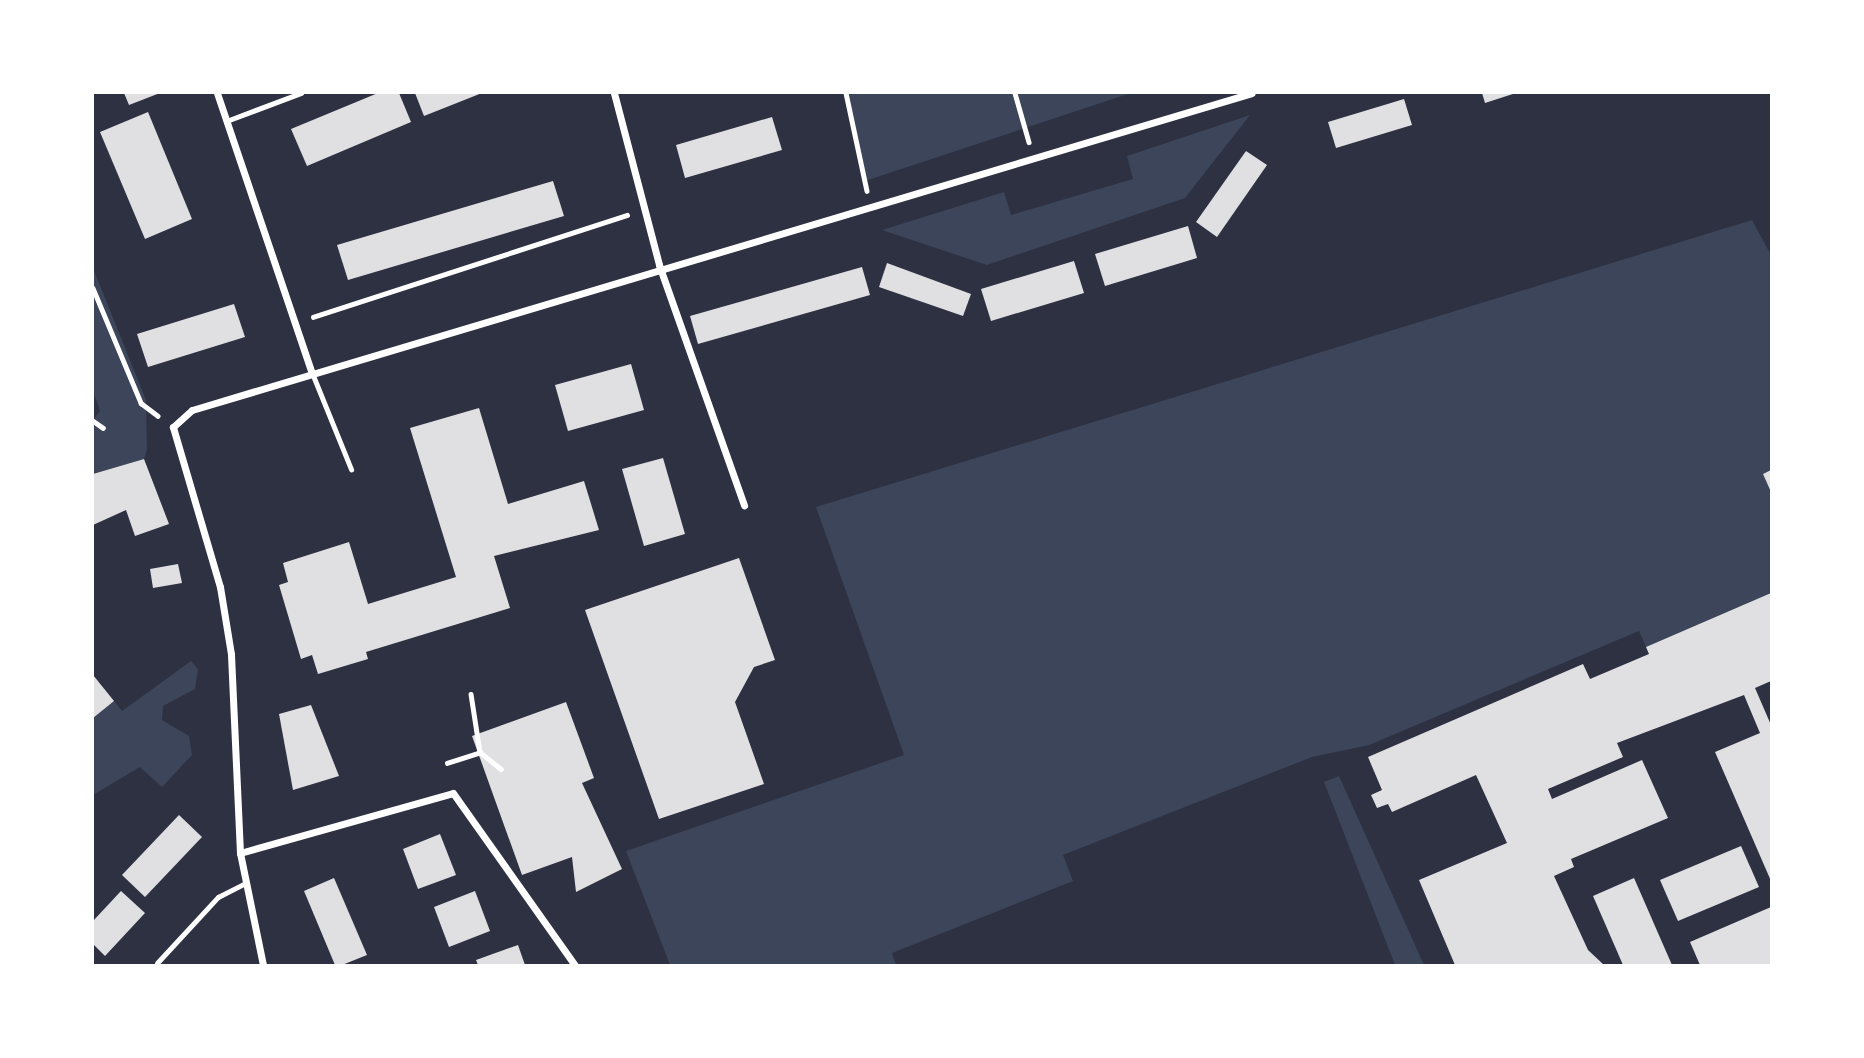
<!DOCTYPE html>
<style>
body{margin:0}
#map{position:relative;width:1864px;height:1058px;overflow:hidden;background:#2d3142;font-family:"Noto Sans",sans-serif}
div>[style]{position:absolute}
.green>*{inset:0;background:#3c4559}
.building>*{inset:0;background:#e0e0e3}
.path>*{height:4.5px;margin:-2.25px;padding:0 2.25px;transform-origin:2.25px;border-radius:2.25px;background:#fff}
.service>*{height:5px;margin:-2.5px;padding:0 2.5px;transform-origin:2.5px;border-radius:2.5px;background:#fff}
.minor>*{height:7px;margin:-3.5px;padding:0 3.5px;transform-origin:3.5px;border-radius:3.5px;background:#fff}
span{translate:-50% -50%;white-space:nowrap;text-align:center;line-height:1.15;-webkit-text-stroke:6px #fff;paint-order:stroke}
.frame{position:absolute;inset:0;border:94px solid #fff;pointer-events:none}
</style>
<div id="map">
<div class="green">
<i style="clip-path:polygon(846px 93px,1131px 93px,865px 181px)"></i>
<i style="clip-path:polygon(1250px 115px,1185px 198px,987px 265px,882px 230px,1004px 192px,1011px 215px,1133px 179px,1127px 156px)"></i>
<i style="clip-path:polygon(1752px 220px,1771px 255px,1771px 470px,1763px 474px,1771px 492px,1771px 593px,1646px 647px,1639px 631px,1369px 745px,1312px 757px,1063px 855px,1073px 881px,892px 953px,896px 965px,670px 965px,626px 851px,904px 755px,816px 507px)"></i>
<i style="clip-path:polygon(93px 268px,146px 400px,147px 449px,144px 459px,93px 474px,93px 420px,100px 411px,93px 391px)"></i>
<i style="clip-path:polygon(191px 661px,198px 669px,195px 689px,163px 706px,162px 720px,189px 736px,192px 755px,162px 787px,140px 767px,93px 795px,93px 675px,122px 711px)"></i>
<i style="clip-path:polygon(1339px 776px,1411px 936px,1424px 965px,1395px 965px,1324px 782px)"></i>
</div>
<div class="building">
<i style="clip-path:polygon(124px 93px,160px 93px,129px 105px)"></i>
<i style="clip-path:polygon(378px 93px,399px 93px,411px 122px,307px 166px,291px 129px)"></i>
<i style="clip-path:polygon(415px 93px,482px 93px,424px 116px)"></i>
<i style="clip-path:polygon(1482px 93px,1516px 93px,1485px 103px)"></i>
<i style="clip-path:polygon(1404px 99px,1412px 125px,1336px 148px,1328px 122px)"></i>
<i style="clip-path:polygon(148px 112px,192px 219px,145px 239px,100px 132px)"></i>
<i style="clip-path:polygon(772px 117px,782px 150px,685px 178px,676px 145px)"></i>
<i style="clip-path:polygon(1246px 151px,1267px 165px,1217px 237px,1196px 222px)"></i>
<i style="clip-path:polygon(553px 181px,564px 216px,348px 280px,337px 245px)"></i>
<i style="clip-path:polygon(1188px 226px,1197px 258px,1105px 286px,1095px 254px)"></i>
<i style="clip-path:polygon(1074px 261px,1084px 293px,991px 321px,981px 289px)"></i>
<i style="clip-path:polygon(887px 263px,971px 294px,963px 316px,879px 287px)"></i>
<i style="clip-path:polygon(862px 267px,870px 295px,698px 344px,690px 316px)"></i>
<i style="clip-path:polygon(234px 304px,245px 337px,148px 367px,137px 334px)"></i>
<i style="clip-path:polygon(631px 364px,644px 410px,568px 431px,555px 385px)"></i>
<i style="clip-path:polygon(479px 408px,508px 504px,584px 481px,599px 530px,494px 556px,510px 608px,366px 652px,368px 659px,318px 674px,312px 655px,301px 659px,279px 585px,288px 582px,283px 563px,349px 542px,368px 604px,456px 577px,410px 428px)"></i>
<i style="clip-path:polygon(663px 458px,685px 534px,644px 546px,622px 469px)"></i>
<i style="clip-path:polygon(144px 459px,169px 524px,135px 536px,126px 510px,93px 525px,93px 474px)"></i>
<i style="clip-path:polygon(1771px 470px,1771px 492px,1763px 474px)"></i>
<i style="clip-path:polygon(739px 558px,775px 660px,754px 667px,735px 702px,764px 784px,659px 819px,585px 610px)"></i>
<i style="clip-path:polygon(178px 564px,182px 583px,153px 588px,150px 569px)"></i>
<i style="clip-path:polygon(1771px 593px,1771px 681px,1755px 688px,1771px 725px,1771px 881px,1715px 752px,1760px 733px,1744px 695px,1617px 743px,1623px 757px,1548px 789px,1552px 799px,1642px 760px,1668px 818px,1571px 859px,1574px 867px,1554px 876px,1588px 950px,1604px 965px,1455px 965px,1419px 880px,1507px 843px,1476px 775px,1392px 812px,1388px 804px,1377px 808px,1371px 795px,1382px 790px,1368px 757px,1583px 664px,1590px 679px,1649px 654px,1646px 647px)"></i>
<i style="clip-path:polygon(93px 675px,114px 701px,93px 718px)"></i>
<i style="clip-path:polygon(566px 702px,594px 778px,582px 783px,622px 869px,576px 892px,572px 857px,522px 875px,472px 736px)"></i>
<i style="clip-path:polygon(311px 705px,339px 776px,293px 790px,279px 714px)"></i>
<i style="clip-path:polygon(179px 815px,202px 837px,145px 897px,122px 875px)"></i>
<i style="clip-path:polygon(440px 834px,456px 875px,418px 889px,403px 849px)"></i>
<i style="clip-path:polygon(1741px 846px,1759px 887px,1678px 921px,1660px 880px)"></i>
<i style="clip-path:polygon(334px 878px,367px 955px,342px 965px,335px 965px,304px 891px)"></i>
<i style="clip-path:polygon(1634px 878px,1672px 965px,1623px 965px,1593px 896px)"></i>
<i style="clip-path:polygon(121px 891px,145px 913px,105px 956px,93px 944px,93px 921px)"></i>
<i style="clip-path:polygon(475px 891px,490px 931px,449px 947px,434px 907px)"></i>
<i style="clip-path:polygon(1771px 907px,1771px 965px,1700px 965px,1690px 942px)"></i>
<i style="clip-path:polygon(518px 945px,525px 965px,478px 965px,476px 960px)"></i>
</div>
<div class="path">
<i style="left:846px;top:93px;width:100px;rotate:77.9deg"></i>
<i style="left:1015px;top:93px;width:51px;rotate:74.1deg"></i>
<i style="left:93px;top:288px;width:125px;rotate:67.3deg"></i>
<i style="left:141px;top:403px;width:21px;rotate:37deg"></i>
<i style="left:313px;top:317px;width:330px;rotate:-18deg"></i>
<i style="left:471px;top:694px;width:59px;rotate:81.2deg"></i>
<i style="left:480px;top:752px;width:27px;rotate:39deg"></i>
<i style="left:447px;top:763px;width:35px;rotate:-18deg"></i>
</div>
<div class="service">
<i style="left:229px;top:120px;width:77px;rotate:-20.6deg"></i>
<i style="left:312px;top:373px;width:104px;rotate:67.9deg"></i>
<i style="left:93px;top:421px;width:12px;rotate:35deg"></i>
<i style="left:157px;top:963px;width:90px;rotate:-47.3deg"></i>
<i style="left:218px;top:897px;width:30px;rotate:-27deg"></i>
</div>
<div class="minor">
<i style="left:217px;top:93px;width:296px;rotate:71.3deg"></i>
<i style="left:614px;top:93px;width:178px;rotate:75.3deg"></i>
<i style="left:659px;top:265px;width:255px;rotate:70.5deg"></i>
<i style="left:240px;top:853px;width:221px;rotate:-15.7deg"></i>
<i style="left:453px;top:793px;width:211px;rotate:54.7deg"></i>
<i style="left:263px;top:965px;width:114px;rotate:-101.6deg"></i>
<i style="left:240px;top:853px;width:199px;rotate:-92.6deg"></i>
<i style="left:231px;top:654px;width:68px;rotate:-99.3deg"></i>
<i style="left:220px;top:587px;width:167px;rotate:-106.4deg"></i>
<i style="left:173px;top:427px;width:25px;rotate:-42deg"></i>
<i style="left:192px;top:410px;width:1106px;rotate:-16.65deg"></i>
</div>
<div class="frame"></div>
</div>
